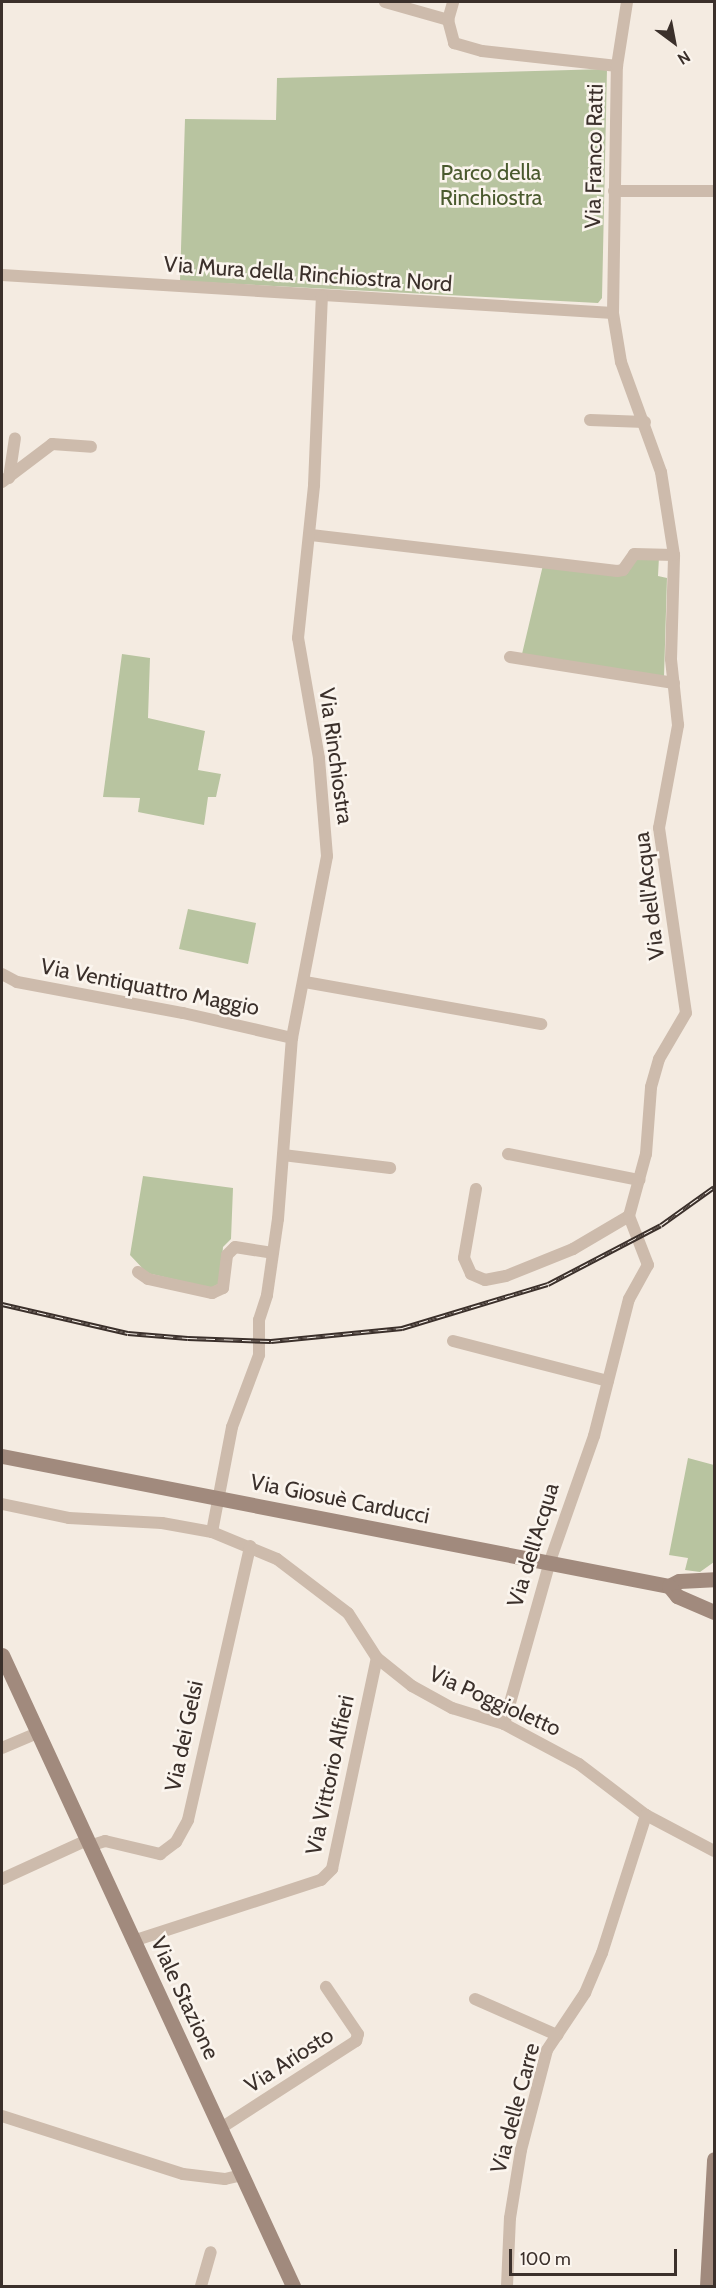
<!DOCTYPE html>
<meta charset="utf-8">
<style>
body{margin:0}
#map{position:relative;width:716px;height:2288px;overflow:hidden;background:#f4ebe1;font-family:Cabin,sans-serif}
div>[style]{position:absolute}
.green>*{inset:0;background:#b8c4a0}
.street>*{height:12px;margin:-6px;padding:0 6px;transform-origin:6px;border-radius:6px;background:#cdbbac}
.secondary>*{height:15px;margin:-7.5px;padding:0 7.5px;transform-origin:7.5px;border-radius:7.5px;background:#a18a7d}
.rail>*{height:5px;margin-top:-2.5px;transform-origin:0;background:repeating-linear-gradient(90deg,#fbf5ee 0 9px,#3b302b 0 18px);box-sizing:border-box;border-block:2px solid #3b302b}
span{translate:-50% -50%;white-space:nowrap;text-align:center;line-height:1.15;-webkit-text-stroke:5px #fbf5ee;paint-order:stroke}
.street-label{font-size:22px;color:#3b302b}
.park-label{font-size:22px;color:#4a5a2e}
.frame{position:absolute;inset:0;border:3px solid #3b302b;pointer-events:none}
.north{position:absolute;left:644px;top:12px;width:60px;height:60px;-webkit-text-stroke:4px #fbf5ee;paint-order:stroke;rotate:148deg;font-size:16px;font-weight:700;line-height:24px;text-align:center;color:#3b302b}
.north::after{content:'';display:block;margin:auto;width:21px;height:27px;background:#3b302b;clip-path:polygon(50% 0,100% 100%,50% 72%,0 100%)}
.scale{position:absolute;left:509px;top:2249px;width:168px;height:27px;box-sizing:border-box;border:3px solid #3b302b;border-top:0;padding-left:8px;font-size:18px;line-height:21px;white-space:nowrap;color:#3b302b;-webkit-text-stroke:4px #fbf5ee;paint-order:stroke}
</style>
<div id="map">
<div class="green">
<i style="clip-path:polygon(607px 69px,602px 298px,598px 303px,180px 281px,185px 119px,276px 120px,277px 78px)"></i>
<i style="clip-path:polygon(659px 557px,658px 576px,667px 578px,664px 677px,522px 654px,543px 565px,627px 574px,631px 559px)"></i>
<i style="clip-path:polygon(122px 654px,150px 658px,148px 718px,205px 731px,198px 770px,221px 774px,216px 797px,208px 797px,204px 825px,138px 812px,140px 798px,103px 797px)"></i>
<i style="clip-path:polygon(188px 909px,256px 923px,248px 964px,179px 949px)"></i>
<i style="clip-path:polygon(143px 1176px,233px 1188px,231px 1239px,223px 1247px,220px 1283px,211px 1288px,147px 1273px,130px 1255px)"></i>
<i style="clip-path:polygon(688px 1458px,714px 1465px,714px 1562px,700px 1572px,685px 1570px,688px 1558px,669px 1555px)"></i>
</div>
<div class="street">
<i style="left:385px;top:2px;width:66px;rotate:15.9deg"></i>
<i style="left:448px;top:20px;width:24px;rotate:75deg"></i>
<i style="left:454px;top:43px;width:29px;rotate:16deg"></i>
<i style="left:482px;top:51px;width:136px;rotate:6.3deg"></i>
<i style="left:448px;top:20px;width:19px;rotate:-74deg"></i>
<i style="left:614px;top:191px;width:100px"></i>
<i style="left:2px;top:275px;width:612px;rotate:3.56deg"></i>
<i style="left:590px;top:420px;width:55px;rotate:2.1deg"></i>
<i style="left:9px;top:478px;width:40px;rotate:-81.5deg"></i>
<i style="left:2px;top:482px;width:63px;rotate:-37.2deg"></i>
<i style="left:52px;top:444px;width:39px;rotate:4deg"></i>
<i style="left:311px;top:535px;width:308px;rotate:6.7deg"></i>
<i style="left:617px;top:571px;width:6px;rotate:-9deg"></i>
<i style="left:623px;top:570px;width:19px;rotate:-55deg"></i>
<i style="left:634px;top:554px;width:40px;rotate:1.4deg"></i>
<i style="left:510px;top:657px;width:166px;rotate:9deg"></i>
<i style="left:2px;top:974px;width:17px;rotate:28deg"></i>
<i style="left:17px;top:982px;width:169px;rotate:10.6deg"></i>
<i style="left:183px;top:1013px;width:112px;rotate:12.9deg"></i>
<i style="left:305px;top:982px;width:240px;rotate:10.1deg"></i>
<i style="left:508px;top:1154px;width:134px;rotate:11.2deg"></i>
<i style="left:283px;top:1155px;width:108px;rotate:6.9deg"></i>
<i style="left:476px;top:1189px;width:70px;rotate:99.9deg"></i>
<i style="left:464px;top:1258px;width:17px;rotate:66deg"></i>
<i style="left:471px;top:1274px;width:15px;rotate:23deg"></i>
<i style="left:485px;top:1280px;width:21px;rotate:-11deg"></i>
<i style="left:506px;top:1276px;width:72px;rotate:-21.9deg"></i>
<i style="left:573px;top:1249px;width:65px;rotate:-30.5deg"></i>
<i style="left:138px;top:1272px;width:12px;rotate:35deg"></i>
<i style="left:148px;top:1279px;width:66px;rotate:12.3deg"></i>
<i style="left:212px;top:1293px;width:12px;rotate:-24deg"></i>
<i style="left:223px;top:1288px;width:33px;rotate:-83deg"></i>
<i style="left:227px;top:1255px;width:11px;rotate:-45deg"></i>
<i style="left:235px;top:1247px;width:38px;rotate:9deg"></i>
<i style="left:453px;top:1341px;width:160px;rotate:14.5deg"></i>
<i style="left:2px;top:1504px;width:68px;rotate:11.8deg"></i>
<i style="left:69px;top:1518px;width:93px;rotate:3.1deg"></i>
<i style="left:162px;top:1523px;width:51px;rotate:10.2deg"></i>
<i style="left:212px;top:1532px;width:70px;rotate:22.6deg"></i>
<i style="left:277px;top:1559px;width:89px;rotate:37.3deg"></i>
<i style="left:348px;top:1613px;width:54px;rotate:57.2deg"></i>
<i style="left:377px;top:1658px;width:45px;rotate:38.7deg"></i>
<i style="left:412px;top:1686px;width:46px;rotate:28.8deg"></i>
<i style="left:452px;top:1708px;width:54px;rotate:17.1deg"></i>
<i style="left:504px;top:1724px;width:85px;rotate:28.1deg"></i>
<i style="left:579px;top:1764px;width:84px;rotate:37.3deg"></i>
<i style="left:646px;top:1815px;width:77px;rotate:27.9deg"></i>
<i style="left:212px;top:1532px;width:107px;rotate:-79.2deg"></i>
<i style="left:232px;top:1427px;width:77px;rotate:-69.4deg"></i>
<i style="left:259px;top:1355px;width:35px;rotate:-90deg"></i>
<i style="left:259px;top:1320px;width:26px;rotate:-72deg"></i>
<i style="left:267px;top:1295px;width:77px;rotate:-81.8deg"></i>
<i style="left:278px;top:1219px;width:182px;rotate:-85.6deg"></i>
<i style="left:292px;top:1038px;width:185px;rotate:-79.1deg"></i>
<i style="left:327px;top:856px;width:98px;rotate:-94.7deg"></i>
<i style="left:319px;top:758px;width:122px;rotate:-99.9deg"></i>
<i style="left:298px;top:638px;width:154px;rotate:-84deg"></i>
<i style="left:314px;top:485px;width:189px;rotate:-87.6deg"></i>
<i style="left:504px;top:1724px;width:169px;rotate:-74.2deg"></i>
<i style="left:550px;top:1561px;width:133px;rotate:-70.6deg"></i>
<i style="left:594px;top:1436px;width:141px;rotate:-75.7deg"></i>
<i style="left:629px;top:1299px;width:39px;rotate:-61deg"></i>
<i style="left:648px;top:1265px;width:53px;rotate:-111.2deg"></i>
<i style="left:629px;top:1216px;width:64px;rotate:-74.7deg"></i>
<i style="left:646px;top:1154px;width:67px;rotate:-85.7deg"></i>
<i style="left:651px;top:1087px;width:29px;rotate:-74deg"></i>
<i style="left:659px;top:1059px;width:53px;rotate:-59.6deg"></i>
<i style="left:686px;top:1013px;width:187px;rotate:-98.3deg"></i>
<i style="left:659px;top:828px;width:105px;rotate:-79.5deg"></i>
<i style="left:678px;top:725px;width:66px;rotate:-96.1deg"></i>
<i style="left:671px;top:659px;width:104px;rotate:-88.3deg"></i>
<i style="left:674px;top:555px;width:84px;rotate:-98.9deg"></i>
<i style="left:661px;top:472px;width:117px;rotate:-110deg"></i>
<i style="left:621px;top:362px;width:50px;rotate:-99.3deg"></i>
<i style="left:613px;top:313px;width:247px;rotate:-89.1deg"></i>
<i style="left:617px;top:66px;width:65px;rotate:-81.1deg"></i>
<i style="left:2px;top:1748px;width:39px;rotate:-23deg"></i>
<i style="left:89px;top:1846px;width:17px;rotate:-17deg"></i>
<i style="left:105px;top:1841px;width:57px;rotate:13.3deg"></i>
<i style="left:160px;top:1854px;width:20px;rotate:-37deg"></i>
<i style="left:176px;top:1842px;width:25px;rotate:-61deg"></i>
<i style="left:188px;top:1820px;width:281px;rotate:-77.2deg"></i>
<i style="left:2px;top:1879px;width:94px;rotate:-24.6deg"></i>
<i style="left:133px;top:1941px;width:198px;rotate:-18deg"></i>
<i style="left:321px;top:1880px;width:16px;rotate:-45deg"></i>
<i style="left:332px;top:1869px;width:216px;rotate:-78deg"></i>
<i style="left:475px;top:1999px;width:90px;rotate:23.7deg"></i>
<i style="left:2px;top:2116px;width:190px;rotate:17.8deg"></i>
<i style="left:183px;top:2174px;width:42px;rotate:6.8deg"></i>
<i style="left:225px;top:2179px;width:18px;rotate:-13deg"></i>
<i style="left:221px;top:2128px;width:161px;rotate:-32.8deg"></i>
<i style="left:356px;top:2041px;width:7px;rotate:-74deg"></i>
<i style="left:358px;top:2034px;width:57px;rotate:-124.2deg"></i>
<i style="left:201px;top:2286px;width:35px;rotate:-74deg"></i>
<i style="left:507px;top:2286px;width:68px;rotate:-87.5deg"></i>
<i style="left:510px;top:2218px;width:69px;rotate:-80.8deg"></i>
<i style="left:521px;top:2150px;width:103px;rotate:-75.4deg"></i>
<i style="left:547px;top:2050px;width:69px;rotate:-56.3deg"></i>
<i style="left:585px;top:1993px;width:43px;rotate:-67deg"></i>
<i style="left:602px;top:1953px;width:145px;rotate:-72.3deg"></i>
</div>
<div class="secondary">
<i style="left:2px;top:1456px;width:680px;rotate:11.03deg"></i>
<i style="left:669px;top:1586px;width:11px;rotate:-27deg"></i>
<i style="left:679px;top:1581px;width:35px;rotate:-3deg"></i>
<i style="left:669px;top:1586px;width:13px;rotate:51deg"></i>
<i style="left:677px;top:1596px;width:40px;rotate:23.4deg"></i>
<i style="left:2px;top:1655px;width:695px;rotate:65.24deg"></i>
<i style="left:707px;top:2286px;width:127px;rotate:-86.8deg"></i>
</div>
<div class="rail">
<i style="left:2px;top:1304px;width:129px;rotate:13deg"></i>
<i style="left:128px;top:1333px;width:60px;rotate:4.8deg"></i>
<i style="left:188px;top:1338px;width:83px;rotate:2.1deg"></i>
<i style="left:271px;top:1341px;width:132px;rotate:-5.7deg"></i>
<i style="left:402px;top:1328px;width:152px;rotate:-16.8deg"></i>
<i style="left:548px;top:1284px;width:127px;rotate:-27.6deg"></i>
<i style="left:661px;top:1225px;width:65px;rotate:-35.6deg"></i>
</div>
<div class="street-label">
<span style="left:594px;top:156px;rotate:-89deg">Via Franco Ratti</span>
<span style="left:308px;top:274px;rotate:4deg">Via Mura della Rinchiostra Nord</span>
<span style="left:336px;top:756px;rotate:82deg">Via Rinchiostra</span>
<span style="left:649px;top:896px;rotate:-97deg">Via dell'Acqua</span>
<span style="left:150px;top:987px;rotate:11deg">Via Ventiquattro Maggio</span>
<span style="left:340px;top:1499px;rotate:11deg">Via Giosuè Carducci</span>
<span style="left:533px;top:1545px;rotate:-73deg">Via dell'Acqua</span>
<span style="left:495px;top:1701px;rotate:24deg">Via Poggioletto</span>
<span style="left:184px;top:1736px;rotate:-78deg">Via dei Gelsi</span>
<span style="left:330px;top:1775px;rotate:-78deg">Via Vittorio Alfieri</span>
<span style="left:185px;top:1998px;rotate:65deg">Viale Stazione</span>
<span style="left:289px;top:2060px;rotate:-33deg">Via Ariosto</span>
<span style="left:515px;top:2108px;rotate:-75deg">Via delle Carre</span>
</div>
<div class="park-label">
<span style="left:491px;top:185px">Parco della<br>Rinchiostra</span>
</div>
<div class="frame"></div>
<div class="north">N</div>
<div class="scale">100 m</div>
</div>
